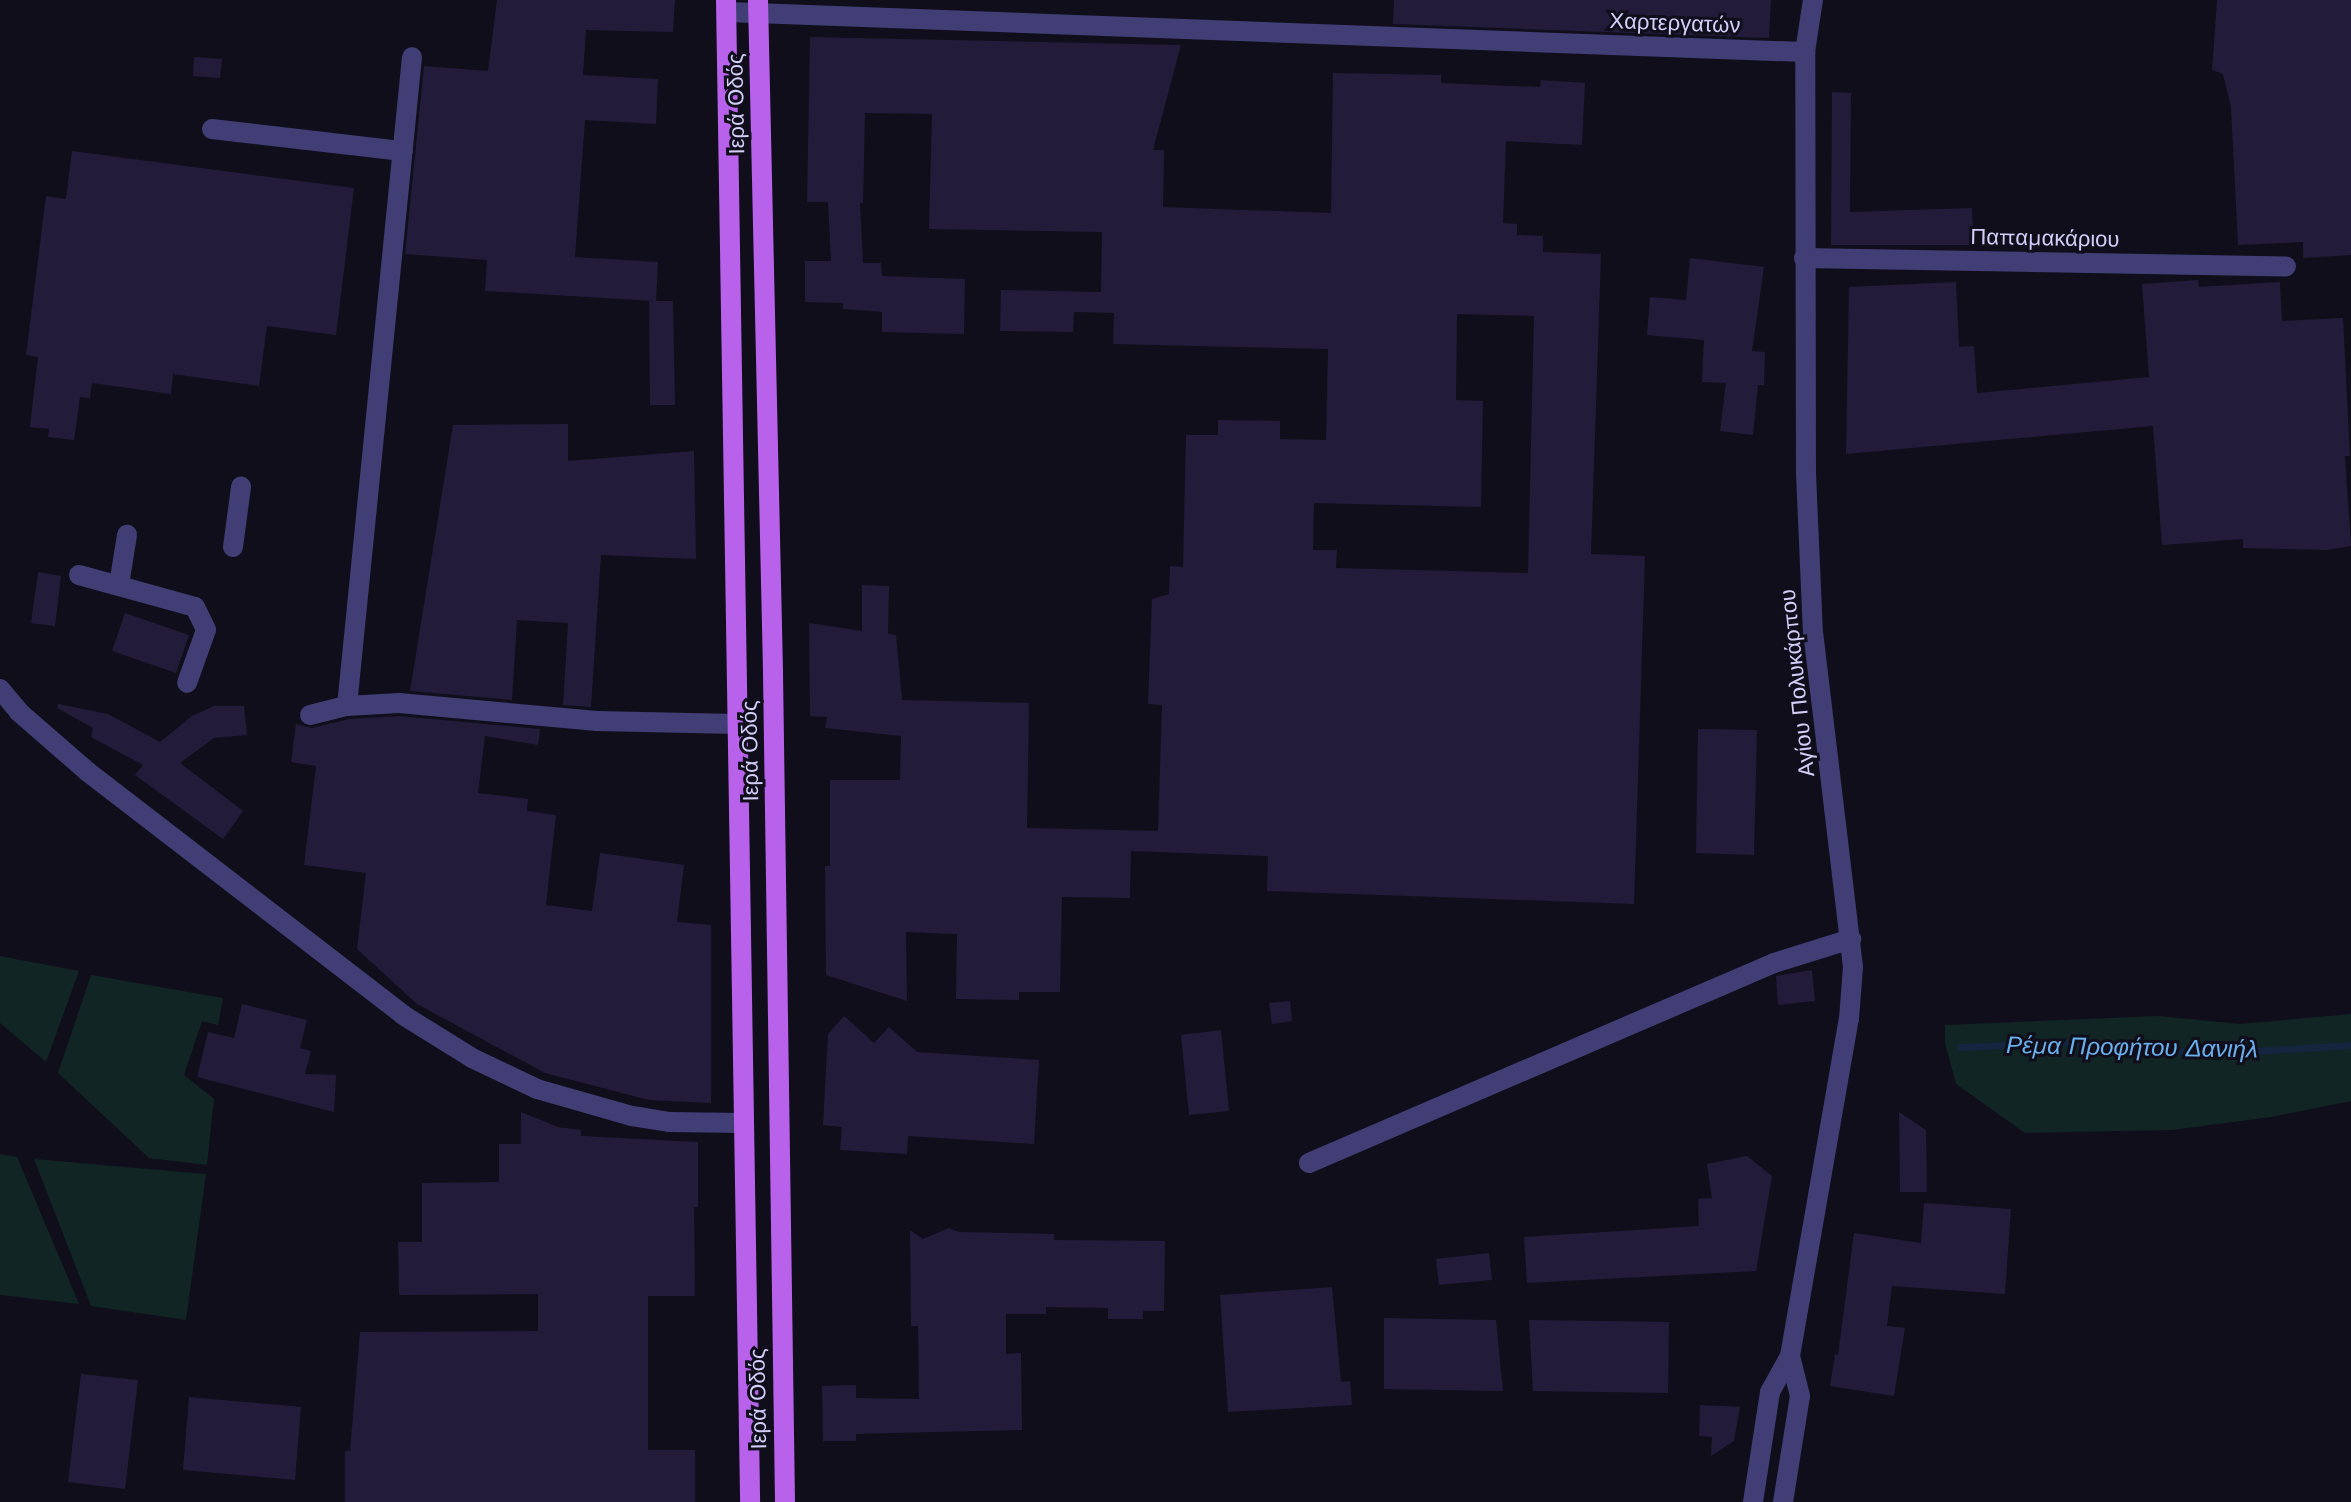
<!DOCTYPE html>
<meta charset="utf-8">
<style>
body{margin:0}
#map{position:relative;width:2351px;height:1502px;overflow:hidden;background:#100e1b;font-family:"Work Sans",sans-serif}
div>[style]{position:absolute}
.green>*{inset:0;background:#112524}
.stream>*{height:7px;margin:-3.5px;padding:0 3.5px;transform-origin:3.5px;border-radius:3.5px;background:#13253f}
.building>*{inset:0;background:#221c3a}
.minor>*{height:20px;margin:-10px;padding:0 10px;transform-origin:10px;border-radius:10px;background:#403e75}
.major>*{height:20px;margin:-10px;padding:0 10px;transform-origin:10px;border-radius:10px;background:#b862ec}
span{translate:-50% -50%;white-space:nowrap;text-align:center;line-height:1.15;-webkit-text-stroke:6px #100e1b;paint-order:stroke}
.street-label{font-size:22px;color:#d3cef9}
.water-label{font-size:24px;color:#69b0ed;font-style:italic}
</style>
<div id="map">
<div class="green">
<i style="clip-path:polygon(0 956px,79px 971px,46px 1062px,0 1023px)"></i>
<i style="clip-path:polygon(91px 975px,223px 998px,218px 1025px,202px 1021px,184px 1075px,214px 1099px,207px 1165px,149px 1158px,58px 1073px)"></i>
<i style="clip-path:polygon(2351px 1014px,2351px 1101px,2271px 1117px,2172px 1130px,2025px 1133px,1956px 1084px,1945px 1043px,1945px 1025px,2158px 1016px,2240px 1024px)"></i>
<i style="clip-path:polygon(0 1154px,17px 1157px,79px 1304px,0 1295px)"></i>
<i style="clip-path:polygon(34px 1159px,206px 1174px,186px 1320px,91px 1306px)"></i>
</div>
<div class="stream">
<i style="left:1960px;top:1047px;width:115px;rotate:-2.5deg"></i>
<i style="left:2075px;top:1042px;width:135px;rotate:5.1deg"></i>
<i style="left:2209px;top:1054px;width:142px;rotate:-3.6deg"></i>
</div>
<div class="building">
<i style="clip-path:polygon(497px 0,675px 0,673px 32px,586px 30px,583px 75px,658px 79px,656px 124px,585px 120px,575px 257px,658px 262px,656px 301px,673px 301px,675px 405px,650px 405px,649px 301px,654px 301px,485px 291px,487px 260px,405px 254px,424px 66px,488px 71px)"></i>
<i style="clip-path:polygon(1394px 0,1771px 0,1769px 38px,1393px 24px)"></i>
<i style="clip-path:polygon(2217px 0,2351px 0,2351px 255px,2303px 258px,2303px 242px,2238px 245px,2231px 107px,2223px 74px,2212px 70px)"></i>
<i style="clip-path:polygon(evenodd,810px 37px,1181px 45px,1153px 150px,1164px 150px,1163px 207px,1331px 213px,1333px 73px,1441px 75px,1441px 83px,1540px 87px,1541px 80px,1585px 83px,1582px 145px,1506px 141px,1503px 223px,1517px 224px,1517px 235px,1543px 236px,1543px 252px,1601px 254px,1591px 554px,1645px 556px,1634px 904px,1267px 891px,1268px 856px,1131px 851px,1130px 898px,1062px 897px,1060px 992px,1019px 992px,1019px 1000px,956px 999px,957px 934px,906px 932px,907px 1001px,826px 975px,825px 866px,830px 866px,830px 780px,900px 780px,901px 736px,825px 728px,827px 717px,810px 716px,809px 623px,862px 631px,862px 585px,889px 586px,888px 634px,896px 635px,902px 700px,1029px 703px,1027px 828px,1158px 831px,1162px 705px,1148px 704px,1152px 599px,1169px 594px,1170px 566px,1183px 567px,1186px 435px,1218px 435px,1218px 420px,1280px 421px,1280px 439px,1326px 440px,1328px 349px,1113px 344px,1114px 313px,1074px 312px,1073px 332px,1000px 331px,1001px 290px,1101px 292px,1102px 232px,929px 229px,932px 114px,865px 113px,863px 203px,860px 203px,863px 263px,881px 263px,882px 276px,965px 279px,964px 334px,882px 332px,882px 312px,843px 309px,843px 303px,805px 302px,805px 261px,831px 261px,828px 202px,807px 202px,810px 37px,1457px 314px,1534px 316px,1528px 573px,1336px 568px,1337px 550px,1313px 550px,1314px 503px,1481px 507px,1483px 401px,1456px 400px,1457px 314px)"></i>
<i style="clip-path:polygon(194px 57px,222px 59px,220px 78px,193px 76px)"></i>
<i style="clip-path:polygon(1832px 92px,1851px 93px,1850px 212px,1972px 208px,1974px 245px,1831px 245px)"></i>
<i style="clip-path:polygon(72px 151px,354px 188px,336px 335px,267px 326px,259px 386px,173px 374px,171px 394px,92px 383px,90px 398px,80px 397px,74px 440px,48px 437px,49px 429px,30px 427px,38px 357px,26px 355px,46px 196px,66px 199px)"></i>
<i style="clip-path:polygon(1690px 258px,1764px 267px,1752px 351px,1765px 352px,1764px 385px,1758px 385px,1753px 435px,1720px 431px,1726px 383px,1702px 382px,1704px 340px,1647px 335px,1650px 297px,1686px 300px)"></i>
<i style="clip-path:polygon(2198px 280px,2199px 287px,2280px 282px,2282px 321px,2343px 318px,2350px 456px,2345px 456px,2351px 546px,2327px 550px,2243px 548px,2243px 539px,2162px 545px,2153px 426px,1846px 454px,1849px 287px,1956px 282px,1959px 347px,1974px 346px,1977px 393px,2149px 377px,2142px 284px)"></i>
<i style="clip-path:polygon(568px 424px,568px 461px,694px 451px,696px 559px,601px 555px,591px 707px,563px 705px,568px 623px,517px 620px,512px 700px,410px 691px,453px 425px)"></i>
<i style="clip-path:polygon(38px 572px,61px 576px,55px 626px,31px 623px)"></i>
<i style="clip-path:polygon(125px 613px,189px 635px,176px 673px,112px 651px)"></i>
<i style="clip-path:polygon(58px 704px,108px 714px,160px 742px,192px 716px,214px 706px,244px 706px,247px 735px,214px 738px,180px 763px,243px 811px,223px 839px,135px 775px,143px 765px,91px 737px,93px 728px,57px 708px)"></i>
<i style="clip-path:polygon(399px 716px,540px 729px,538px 745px,485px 736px,478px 793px,528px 799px,527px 811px,556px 815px,546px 905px,592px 911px,600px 853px,684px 865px,677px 922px,711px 925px,711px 1103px,649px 1100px,545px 1073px,417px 1004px,357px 949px,366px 873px,304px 865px,316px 766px,291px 762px,296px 724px,312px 728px,349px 719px)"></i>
<i style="clip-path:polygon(1698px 729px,1757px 730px,1754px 855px,1696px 853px)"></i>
<i style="clip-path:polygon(1812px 970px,1815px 1001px,1778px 1005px,1776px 976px)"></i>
<i style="clip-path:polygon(1290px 1001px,1292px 1021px,1272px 1024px,1269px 1003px)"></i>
<i style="clip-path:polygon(242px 1004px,307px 1020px,300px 1048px,311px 1051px,305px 1074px,336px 1075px,334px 1112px,197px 1077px,208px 1032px,234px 1038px)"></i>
<i style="clip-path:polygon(844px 1016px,874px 1043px,889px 1027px,917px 1052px,1039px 1060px,1034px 1144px,908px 1136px,907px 1154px,840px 1150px,842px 1127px,823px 1125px,828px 1034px)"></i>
<i style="clip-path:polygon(1221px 1030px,1229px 1111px,1189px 1115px,1181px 1035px)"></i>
<i style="clip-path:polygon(521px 1112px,558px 1127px,581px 1130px,581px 1136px,698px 1142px,698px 1207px,694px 1207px,695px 1296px,648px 1296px,648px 1450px,695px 1450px,695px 1502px,345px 1502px,345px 1451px,350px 1451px,360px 1332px,538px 1331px,538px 1294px,399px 1295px,398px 1242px,422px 1242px,422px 1183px,499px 1182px,499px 1144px,521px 1144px)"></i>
<i style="clip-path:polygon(1899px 1112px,1926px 1130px,1927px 1192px,1900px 1192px)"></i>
<i style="clip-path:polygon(1747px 1156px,1772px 1176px,1756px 1271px,1527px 1283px,1524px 1237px,1699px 1226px,1698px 1199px,1712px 1198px,1707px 1164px)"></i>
<i style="clip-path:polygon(1924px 1203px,2011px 1209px,2005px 1294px,1892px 1286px,1887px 1326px,1905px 1328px,1894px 1396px,1830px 1386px,1835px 1354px,1838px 1355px,1854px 1233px,1921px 1243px)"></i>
<i style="clip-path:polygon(949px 1228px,959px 1232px,1054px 1234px,1054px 1240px,1165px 1241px,1164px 1311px,1143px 1311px,1143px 1319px,1108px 1319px,1108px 1308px,1046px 1307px,1046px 1314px,1006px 1314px,1006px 1354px,1021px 1353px,1022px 1430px,856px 1434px,856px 1441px,823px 1441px,822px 1386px,856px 1385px,856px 1398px,919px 1399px,918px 1326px,911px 1326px,910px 1230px,923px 1239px)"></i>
<i style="clip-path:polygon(1489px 1253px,1492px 1280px,1439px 1285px,1436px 1259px)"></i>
<i style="clip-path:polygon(1332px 1287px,1341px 1382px,1350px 1381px,1352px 1405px,1228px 1412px,1220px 1295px)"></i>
<i style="clip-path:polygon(1384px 1318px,1496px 1320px,1503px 1391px,1384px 1389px)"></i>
<i style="clip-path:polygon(1529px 1320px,1669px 1322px,1668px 1393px,1533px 1391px)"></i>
<i style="clip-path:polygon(81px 1374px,138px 1380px,125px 1489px,68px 1482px)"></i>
<i style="clip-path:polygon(189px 1397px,301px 1407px,295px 1480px,183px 1470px)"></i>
<i style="clip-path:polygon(1700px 1405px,1740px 1407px,1734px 1441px,1711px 1456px,1712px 1437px,1699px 1436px)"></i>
</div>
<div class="minor">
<i style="left:727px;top:12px;width:1079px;rotate:2.13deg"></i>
<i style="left:212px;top:129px;width:192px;rotate:6.6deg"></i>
<i style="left:1804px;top:258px;width:482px;rotate:1deg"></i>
<i style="left:233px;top:547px;width:61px;rotate:-82.4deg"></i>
<i style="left:79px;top:575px;width:120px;rotate:15.4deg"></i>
<i style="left:195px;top:607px;width:25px;rotate:64deg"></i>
<i style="left:206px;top:630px;width:56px;rotate:109.7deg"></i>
<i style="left:119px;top:585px;width:51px;rotate:-80.9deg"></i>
<i style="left:0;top:689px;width:30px;rotate:50deg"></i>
<i style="left:19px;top:712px;width:91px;rotate:41deg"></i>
<i style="left:88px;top:772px;width:398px;rotate:37.6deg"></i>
<i style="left:403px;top:1015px;width:81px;rotate:31.9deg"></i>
<i style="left:472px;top:1058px;width:72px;rotate:25.5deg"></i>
<i style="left:537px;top:1089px;width:99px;rotate:15.9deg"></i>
<i style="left:632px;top:1116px;width:37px;rotate:9deg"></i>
<i style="left:669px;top:1122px;width:72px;rotate:0.8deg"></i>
<i style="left:347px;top:706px;width:652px;rotate:-84.28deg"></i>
<i style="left:310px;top:715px;width:38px;rotate:-14deg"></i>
<i style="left:347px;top:706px;width:52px;rotate:-3.3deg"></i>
<i style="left:399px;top:703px;width:199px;rotate:5.2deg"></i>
<i style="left:597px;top:721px;width:139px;rotate:1.2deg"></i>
<i style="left:1309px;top:1163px;width:506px;rotate:-23.27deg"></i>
<i style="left:1774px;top:963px;width:81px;rotate:-17.3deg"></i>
<i style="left:1753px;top:1502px;width:111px;rotate:-81.2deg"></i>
<i style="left:1770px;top:1392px;width:41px;rotate:-60.9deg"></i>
<i style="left:1790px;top:1356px;width:342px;rotate:-80.1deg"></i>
<i style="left:1849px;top:1019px;width:52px;rotate:-85.6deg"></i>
<i style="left:1853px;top:967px;width:335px;rotate:-96.8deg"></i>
<i style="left:1813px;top:634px;width:160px;rotate:-92.5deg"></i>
<i style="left:1806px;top:474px;width:422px;rotate:-90.1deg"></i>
<i style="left:1805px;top:52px;width:53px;rotate:-81.3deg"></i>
<i style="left:1783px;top:1502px;width:107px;rotate:-80.9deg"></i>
<i style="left:1800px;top:1396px;width:41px;rotate:-104deg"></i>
</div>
<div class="major">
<i style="left:726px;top:0;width:1502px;rotate:89.08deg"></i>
<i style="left:758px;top:0;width:673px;rotate:88.72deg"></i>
<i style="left:773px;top:673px;width:829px;rotate:89.17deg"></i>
</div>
<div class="street-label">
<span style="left:1675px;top:23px;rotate:2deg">Χαρτεργατών</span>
<span style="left:736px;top:104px;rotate:-91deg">Ιερά Οδός</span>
<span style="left:2045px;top:238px;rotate:1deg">Παπαμακάριου</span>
<span style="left:1797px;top:683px;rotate:-96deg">Αγίου Πολυκάρπου</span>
<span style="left:750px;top:751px;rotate:-91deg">Ιερά Οδός</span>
<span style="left:758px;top:1399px;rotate:-91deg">Ιερά Οδός</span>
</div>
<div class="water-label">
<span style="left:2132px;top:1048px;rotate:1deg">Ρέμα Προφήτου Δανιήλ</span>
</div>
</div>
